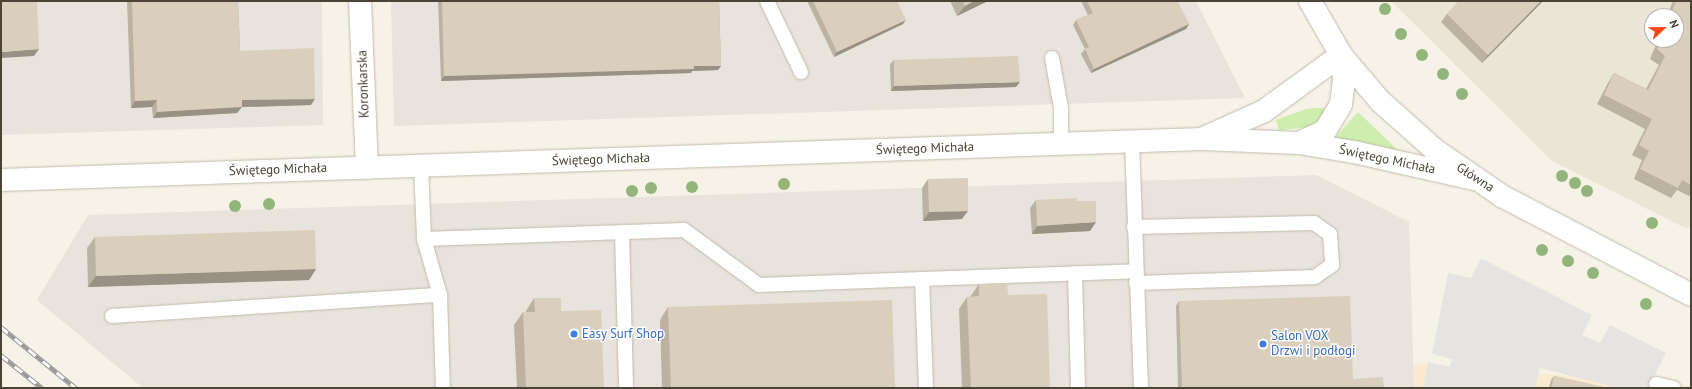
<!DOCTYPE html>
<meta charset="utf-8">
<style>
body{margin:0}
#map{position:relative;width:1692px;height:389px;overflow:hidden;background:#f6f2e8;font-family:"PT Sans",sans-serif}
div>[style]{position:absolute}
.residential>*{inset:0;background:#eae5d5}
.commercial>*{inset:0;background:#f9ead1}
.industrial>*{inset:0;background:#e8e3dd}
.green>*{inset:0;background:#cdeead}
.parking>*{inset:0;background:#e6e4e0}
.roads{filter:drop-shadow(0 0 1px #c2bba9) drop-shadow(0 0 1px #c2bba9)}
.service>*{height:14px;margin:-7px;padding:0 7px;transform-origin:7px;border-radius:7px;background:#fff}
.minor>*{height:22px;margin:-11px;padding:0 11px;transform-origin:11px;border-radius:11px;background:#fff}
.tertiary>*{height:22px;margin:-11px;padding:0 11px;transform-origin:11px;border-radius:11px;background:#fff}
.rail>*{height:4.5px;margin-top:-2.25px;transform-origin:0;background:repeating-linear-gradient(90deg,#fff 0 9px,#989898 0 18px);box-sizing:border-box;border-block:1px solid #989898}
.trees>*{width:12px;height:12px;margin:-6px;border-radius:50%;background:#92b57b}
.wall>*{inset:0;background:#bbb2a2}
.shaded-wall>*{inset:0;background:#989184}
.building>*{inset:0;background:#d9cfbc}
.dots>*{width:11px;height:11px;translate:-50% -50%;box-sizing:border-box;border:2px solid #fff;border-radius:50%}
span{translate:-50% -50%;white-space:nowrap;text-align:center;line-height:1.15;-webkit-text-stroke:3px #fff;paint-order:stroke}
.street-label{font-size:13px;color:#4a4336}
.shop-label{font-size:13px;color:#366cbe}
.left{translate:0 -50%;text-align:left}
.frame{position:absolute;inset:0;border:2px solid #4a4336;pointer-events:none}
.north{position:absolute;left:1644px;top:8px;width:40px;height:40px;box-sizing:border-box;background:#fff;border:1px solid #b7b4af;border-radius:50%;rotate:68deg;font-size:11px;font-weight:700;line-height:16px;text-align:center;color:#4a4336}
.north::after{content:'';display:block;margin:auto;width:14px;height:18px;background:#ff4515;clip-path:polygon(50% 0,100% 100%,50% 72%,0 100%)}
</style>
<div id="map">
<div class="residential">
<i style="clip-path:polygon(evenodd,1391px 1px,1691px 1px,1691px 222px,1687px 229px,1552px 161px,1391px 1px,1652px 16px,1676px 16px,1676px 40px,1652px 40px,1652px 16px)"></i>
</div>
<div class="commercial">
<i style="clip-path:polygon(1414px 363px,1691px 386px,1691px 388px,1414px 388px)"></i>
</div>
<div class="industrial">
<i style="clip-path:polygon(1px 1px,322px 1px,323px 125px,1px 135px)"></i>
<i style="clip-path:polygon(391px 1px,1196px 1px,1245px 98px,394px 126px)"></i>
<i style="clip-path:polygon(1316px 175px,1409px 222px,1414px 388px,143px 388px,37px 300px,88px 215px)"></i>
</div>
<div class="green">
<i style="clip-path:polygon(1318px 108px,1332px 109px,1311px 127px,1279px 130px,1276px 120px,1306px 109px)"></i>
<i style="clip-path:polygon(1358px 112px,1403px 155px,1332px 141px)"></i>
</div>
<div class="parking">
<i style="clip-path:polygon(1481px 258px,1592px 315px,1582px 335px,1600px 343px,1610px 325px,1666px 353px,1648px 388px,1619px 388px,1540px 368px,1535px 388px,1423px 388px,1428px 362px,1450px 367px,1452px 359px,1432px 354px,1448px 273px,1471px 278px)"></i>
</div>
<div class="roads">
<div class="service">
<i style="left:767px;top:1px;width:79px;rotate:64.4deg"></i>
<i style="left:1052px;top:58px;width:51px;rotate:79.8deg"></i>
<i style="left:1061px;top:108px;width:36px;rotate:90deg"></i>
<i style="left:1132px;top:142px;width:246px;rotate:87.9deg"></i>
<i style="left:421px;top:166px;width:73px;rotate:87.6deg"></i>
<i style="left:424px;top:239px;width:58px;rotate:74.1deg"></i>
<i style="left:440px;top:295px;width:93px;rotate:88.2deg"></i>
<i style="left:1134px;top:227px;width:180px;rotate:-1.3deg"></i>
<i style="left:1314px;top:223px;width:19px;rotate:35deg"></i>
<i style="left:1330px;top:234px;width:31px;rotate:86deg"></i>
<i style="left:1332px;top:265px;width:21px;rotate:145deg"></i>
<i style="left:1315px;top:277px;width:179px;rotate:178.1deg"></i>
<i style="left:622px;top:232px;width:156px;rotate:88.5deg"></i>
<i style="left:424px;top:239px;width:260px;rotate:-2deg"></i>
<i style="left:684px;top:230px;width:93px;rotate:36.3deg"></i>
<i style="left:759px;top:285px;width:376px;rotate:-2.1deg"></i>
<i style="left:1075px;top:273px;width:115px;rotate:88.5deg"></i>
<i style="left:922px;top:279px;width:109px;rotate:87.9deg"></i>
<i style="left:112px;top:316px;width:329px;rotate:-3.7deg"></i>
<i style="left:1656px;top:384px;width:18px;rotate:13deg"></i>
</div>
<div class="minor">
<i style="left:360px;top:1px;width:167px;rotate:87.6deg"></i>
</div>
<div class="tertiary">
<i style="left:1310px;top:1px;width:62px;rotate:60.1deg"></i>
<i style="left:1341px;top:55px;width:60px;rotate:49.7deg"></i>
<i style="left:1380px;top:101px;width:74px;rotate:41.7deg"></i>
<i style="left:1435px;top:150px;width:81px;rotate:34.5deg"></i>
<i style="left:1502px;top:196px;width:213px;rotate:27.6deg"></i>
<i style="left:1206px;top:137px;width:64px;rotate:-24.1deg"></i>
<i style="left:1264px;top:111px;width:95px;rotate:-36deg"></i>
<i style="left:1299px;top:143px;width:29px;rotate:-25deg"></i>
<i style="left:1325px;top:131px;width:31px;rotate:-59deg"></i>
<i style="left:1341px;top:104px;width:25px;rotate:-83deg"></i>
<i style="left:1344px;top:79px;width:24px;rotate:-97deg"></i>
<i style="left:1px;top:180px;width:1202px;rotate:-1.96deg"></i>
<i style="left:1202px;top:139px;width:97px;rotate:2.4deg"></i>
<i style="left:1299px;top:143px;width:56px;rotate:9.3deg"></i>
<i style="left:1354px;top:152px;width:123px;rotate:12.7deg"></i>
</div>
</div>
<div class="rail">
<i style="left:1px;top:327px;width:97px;rotate:39.1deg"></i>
<i style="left:1px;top:355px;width:53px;rotate:38.8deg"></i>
</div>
<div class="trees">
<i style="left:1385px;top:9px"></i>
<i style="left:1401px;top:34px"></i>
<i style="left:1422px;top:55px"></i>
<i style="left:1443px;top:74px"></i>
<i style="left:1462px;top:94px"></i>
<i style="left:1562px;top:176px"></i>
<i style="left:1575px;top:183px"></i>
<i style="left:784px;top:184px"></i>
<i style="left:692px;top:187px"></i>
<i style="left:651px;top:188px"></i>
<i style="left:632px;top:191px"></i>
<i style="left:1587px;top:191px"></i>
<i style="left:269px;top:204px"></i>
<i style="left:235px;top:206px"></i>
<i style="left:1652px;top:223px"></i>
<i style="left:1542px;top:250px"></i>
<i style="left:1568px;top:261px"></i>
<i style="left:1593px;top:273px"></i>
<i style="left:1646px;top:304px"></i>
</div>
<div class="wall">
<i style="clip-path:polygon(127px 1px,238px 1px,240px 51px,311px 105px,242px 107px,237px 113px,153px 118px,152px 107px,131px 108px)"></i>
<i style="clip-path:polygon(438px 1px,719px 1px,721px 66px,718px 70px,692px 71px,691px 73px,441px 81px)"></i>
<i style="clip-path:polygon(807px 1px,897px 1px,903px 24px,834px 57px)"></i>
<i style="clip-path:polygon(950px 1px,988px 1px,957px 16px)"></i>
<i style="clip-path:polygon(1081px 1px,1177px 1px,1189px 24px,1186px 29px,1091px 73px,1081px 54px,1085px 49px,1073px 25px,1076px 20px,1088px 15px)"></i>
<i style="clip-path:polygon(1459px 1px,1543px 1px,1482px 63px,1441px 22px,1447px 14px)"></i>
<i style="clip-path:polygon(1673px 1px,1691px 1px,1691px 193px,1689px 196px,1677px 190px,1671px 198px,1634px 179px,1642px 160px,1632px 155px,1645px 129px,1597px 104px,1608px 83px,1614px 73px,1646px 89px,1659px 65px,1650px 59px,1658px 40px,1676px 40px,1676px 16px,1667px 16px)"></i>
<i style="clip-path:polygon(894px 60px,1016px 87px,891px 91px,890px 64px)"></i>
<i style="clip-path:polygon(928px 179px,962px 219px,923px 221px,922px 188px)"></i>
<i style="clip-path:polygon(1036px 200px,1077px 201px,1090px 231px,1032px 234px,1030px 208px)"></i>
<i style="clip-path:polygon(95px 237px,316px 269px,309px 280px,88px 287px,87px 248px)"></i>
<i style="clip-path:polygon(979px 284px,1008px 295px,1050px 388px,962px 388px,959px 309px,967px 297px,970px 297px)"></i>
<i style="clip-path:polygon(534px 298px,561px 311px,604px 388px,517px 388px,514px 325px,523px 312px,526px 312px,526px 311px)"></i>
<i style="clip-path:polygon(1179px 301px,1353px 379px,1384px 388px,1178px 388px,1176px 306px)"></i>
<i style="clip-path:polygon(668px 307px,895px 388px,662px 388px,660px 320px)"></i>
<i style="clip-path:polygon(1554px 376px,1608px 388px,1549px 388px,1551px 380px)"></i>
</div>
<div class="shaded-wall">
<i style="clip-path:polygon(974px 1px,988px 1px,957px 16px,965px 6px)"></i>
<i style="clip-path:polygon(1541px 1px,1543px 1px,1482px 63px,1488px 55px)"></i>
<i style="clip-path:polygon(906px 20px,903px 24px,834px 57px,837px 52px)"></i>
<i style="clip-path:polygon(1189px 24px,1186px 29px,1091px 73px,1094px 69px)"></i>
<i style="clip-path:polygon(39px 49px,34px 56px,1px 58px,1px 52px)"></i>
<i style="clip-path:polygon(694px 66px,721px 66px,718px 70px,692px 71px,691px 73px,441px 81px,444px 76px)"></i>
<i style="clip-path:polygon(1020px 82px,1016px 87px,891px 91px,894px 86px)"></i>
<i style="clip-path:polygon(315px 99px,311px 105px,242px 107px,237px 113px,153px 118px,157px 112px,242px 100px)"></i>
<i style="clip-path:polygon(157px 100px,152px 107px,131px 108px,135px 101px)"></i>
<i style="clip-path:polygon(968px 211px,962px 219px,923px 221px,929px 212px)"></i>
<i style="clip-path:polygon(1096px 222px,1090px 231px,1032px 234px,1037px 226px)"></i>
<i style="clip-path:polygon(316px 269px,309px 280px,88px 287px,96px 276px)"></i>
</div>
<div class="building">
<i style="clip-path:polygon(1px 1px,37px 1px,39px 49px,1px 52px)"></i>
<i style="clip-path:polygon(132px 1px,238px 1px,240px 51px,314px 48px,315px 99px,242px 100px,242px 107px,157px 112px,157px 100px,135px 101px)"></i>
<i style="clip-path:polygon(442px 1px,719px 1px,721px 66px,694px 66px,694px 69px,444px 76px)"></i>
<i style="clip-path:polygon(813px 1px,897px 1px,906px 20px,837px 52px)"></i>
<i style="clip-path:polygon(963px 1px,974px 1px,965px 6px)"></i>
<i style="clip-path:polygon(1087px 1px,1177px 1px,1189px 24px,1094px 69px,1085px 49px,1089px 47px,1076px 20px,1093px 13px)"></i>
<i style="clip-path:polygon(1459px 1px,1541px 1px,1488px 55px,1447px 14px)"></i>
<i style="clip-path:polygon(1676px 1px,1691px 1px,1691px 185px,1682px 180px,1678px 188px,1640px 169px,1649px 151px,1639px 145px,1652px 119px,1604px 95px,1614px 73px,1648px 90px,1665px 56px,1657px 49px,1661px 40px,1676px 40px,1676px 16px,1670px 16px)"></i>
<i style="clip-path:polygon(1018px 56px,1020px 82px,894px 86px,894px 60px)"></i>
<i style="clip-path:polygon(968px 178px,968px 211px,929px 212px,928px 179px)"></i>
<i style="clip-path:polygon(1077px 198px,1077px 201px,1096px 201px,1096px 222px,1037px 226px,1036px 200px)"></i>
<i style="clip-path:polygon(315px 230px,316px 269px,96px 276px,95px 237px)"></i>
<i style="clip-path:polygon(1007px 283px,1008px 295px,1047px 294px,1050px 388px,971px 388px,967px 297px,979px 296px,979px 284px)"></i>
<i style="clip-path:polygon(1350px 296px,1353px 379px,1383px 377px,1384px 388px,1182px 388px,1179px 301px)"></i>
<i style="clip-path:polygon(534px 298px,561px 298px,561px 311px,601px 310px,604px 388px,526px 388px,523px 312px,535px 312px)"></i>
<i style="clip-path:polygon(892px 300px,895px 388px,671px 388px,668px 307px)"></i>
<i style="clip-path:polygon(1554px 376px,1608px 388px,1551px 388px)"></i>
</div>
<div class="dots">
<i style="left:574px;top:334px;background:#3f7fe0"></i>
<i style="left:1263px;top:344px;background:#3f7fe0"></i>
</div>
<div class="street-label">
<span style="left:364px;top:84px;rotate:-92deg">Koronkarska</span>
<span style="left:925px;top:149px;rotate:-2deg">Świętego Michała</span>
<span style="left:601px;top:160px;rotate:-2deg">Świętego Michała</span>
<span style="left:1387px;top:160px;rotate:12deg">Świętego Michała</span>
<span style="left:278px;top:170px;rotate:-2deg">Świętego Michała</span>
<span style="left:1475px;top:178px;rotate:33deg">Główna</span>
</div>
<div class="shop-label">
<span class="left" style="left:582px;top:334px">Easy Surf Shop</span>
<span class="left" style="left:1271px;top:344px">Salon VOX<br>Drzwi i podłogi</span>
</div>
<div class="frame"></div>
<div class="north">N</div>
</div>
